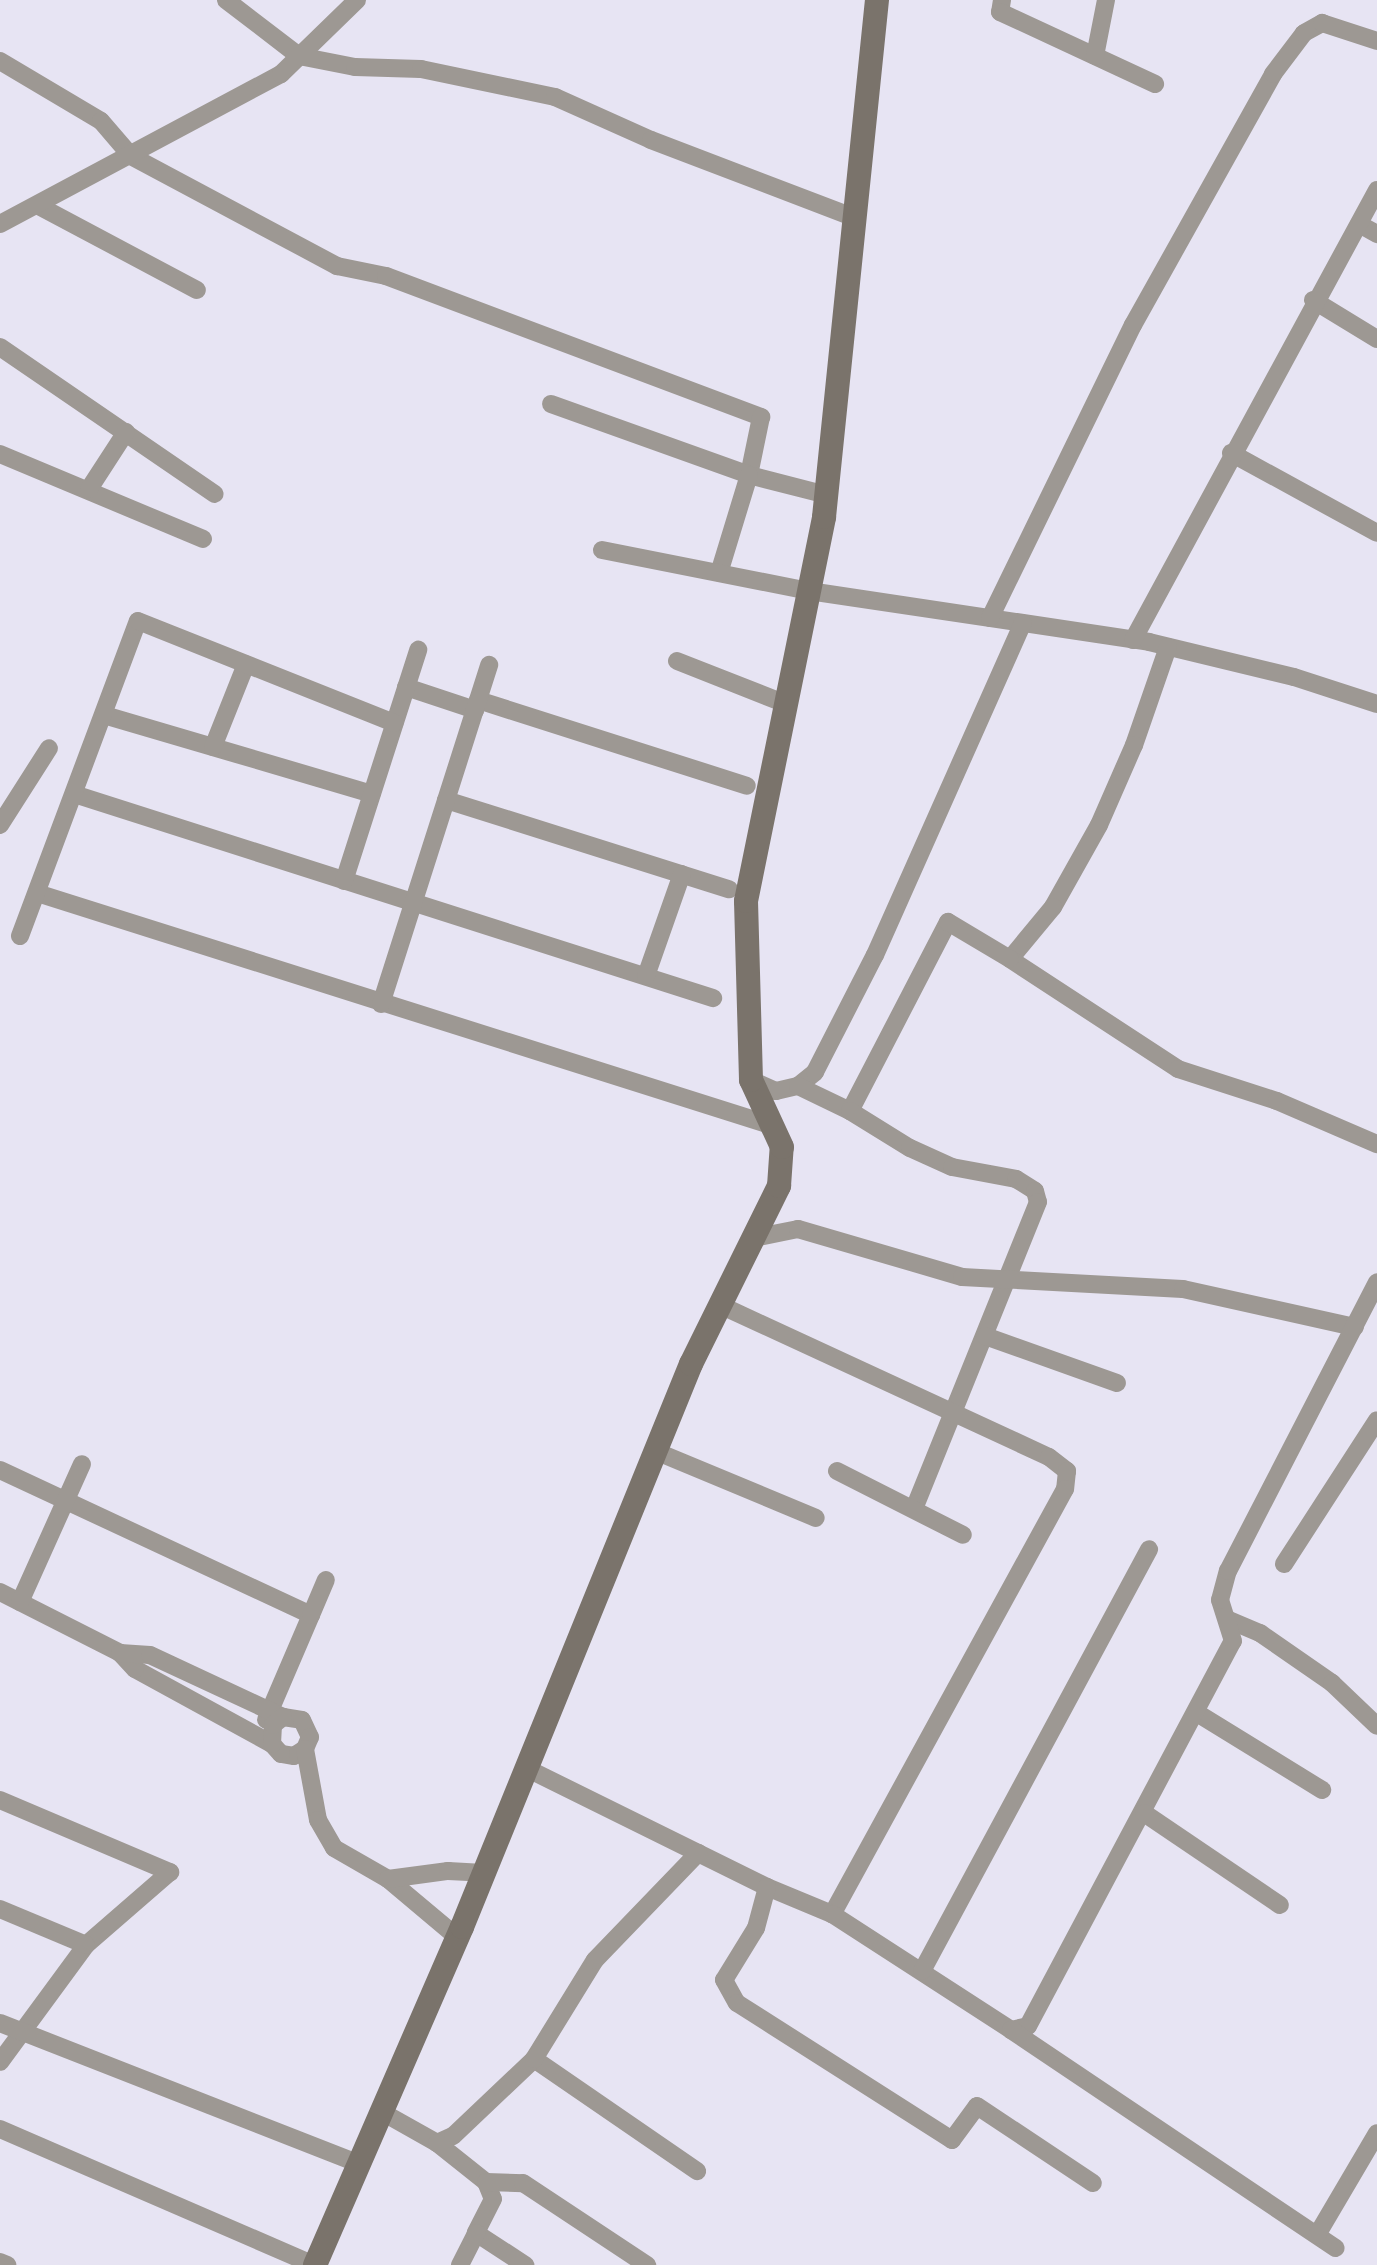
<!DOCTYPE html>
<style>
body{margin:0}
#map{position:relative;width:1377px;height:2265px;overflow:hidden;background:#e7e4f3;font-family:"Roboto Condensed",sans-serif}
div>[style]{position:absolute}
.street>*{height:18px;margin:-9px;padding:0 9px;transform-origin:9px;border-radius:9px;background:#9d9893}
.secondary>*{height:24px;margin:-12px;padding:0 12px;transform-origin:12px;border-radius:12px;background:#7a736b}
span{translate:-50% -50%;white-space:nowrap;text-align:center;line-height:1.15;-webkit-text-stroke:8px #e7e4f3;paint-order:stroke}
</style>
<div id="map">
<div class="street">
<i style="left:226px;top:0;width:92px;rotate:37.5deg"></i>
<i style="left:299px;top:56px;width:57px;rotate:11.1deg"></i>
<i style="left:355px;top:67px;width:66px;rotate:1.7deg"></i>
<i style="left:421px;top:69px;width:137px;rotate:11.8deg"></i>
<i style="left:555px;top:97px;width:105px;rotate:24.1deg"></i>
<i style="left:651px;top:140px;width:218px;rotate:20.9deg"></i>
<i style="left:1002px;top:0;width:12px;rotate:99deg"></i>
<i style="left:1000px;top:12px;width:171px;rotate:24.9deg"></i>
<i style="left:1095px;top:56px;width:57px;rotate:-78.9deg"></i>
<i style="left:0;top:61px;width:117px;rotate:30.7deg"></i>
<i style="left:101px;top:121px;width:46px;rotate:49.4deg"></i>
<i style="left:131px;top:156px;width:234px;rotate:28.1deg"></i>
<i style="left:337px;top:266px;width:50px;rotate:11.5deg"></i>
<i style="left:386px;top:276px;width:401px;rotate:20.6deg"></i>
<i style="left:761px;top:417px;width:59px;rotate:101.7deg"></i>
<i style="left:749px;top:475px;width:81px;rotate:14.4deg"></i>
<i style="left:37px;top:205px;width:181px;rotate:28deg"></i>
<i style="left:0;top:224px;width:319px;rotate:-28.1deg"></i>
<i style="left:281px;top:74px;width:106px;rotate:-44.2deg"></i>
<i style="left:1359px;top:224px;width:21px;rotate:29deg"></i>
<i style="left:1313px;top:300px;width:75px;rotate:31.4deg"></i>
<i style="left:0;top:347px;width:260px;rotate:34.4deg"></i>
<i style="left:551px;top:404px;width:210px;rotate:19.7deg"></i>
<i style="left:749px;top:475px;width:102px;rotate:107deg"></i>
<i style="left:1231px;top:453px;width:166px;rotate:28.7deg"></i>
<i style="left:0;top:454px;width:220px;rotate:22.7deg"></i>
<i style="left:89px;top:489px;width:68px;rotate:-57deg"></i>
<i style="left:602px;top:550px;width:211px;rotate:11.2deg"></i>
<i style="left:809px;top:591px;width:344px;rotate:8.5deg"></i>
<i style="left:1149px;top:642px;width:149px;rotate:13.6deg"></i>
<i style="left:1294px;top:677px;width:87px;rotate:18deg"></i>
<i style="left:990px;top:618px;width:326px;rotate:-64deg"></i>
<i style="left:1133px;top:325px;width:287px;rotate:-60.8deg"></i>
<i style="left:1273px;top:74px;width:51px;rotate:-52.9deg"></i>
<i style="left:1304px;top:33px;width:21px;rotate:-29deg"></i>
<i style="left:1322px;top:23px;width:58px;rotate:18.1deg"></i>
<i style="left:1133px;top:640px;width:512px;rotate:-61.53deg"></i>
<i style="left:1168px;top:647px;width:104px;rotate:109.1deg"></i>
<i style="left:1134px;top:745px;width:87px;rotate:113.6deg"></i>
<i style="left:1099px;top:825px;width:94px;rotate:119.3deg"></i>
<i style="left:1053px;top:907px;width:67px;rotate:129.6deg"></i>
<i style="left:1010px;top:959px;width:201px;rotate:33.2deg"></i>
<i style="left:1178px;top:1069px;width:104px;rotate:17.9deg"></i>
<i style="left:1277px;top:1101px;width:109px;rotate:23.3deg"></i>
<i style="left:677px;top:661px;width:117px;rotate:21.5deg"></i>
<i style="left:406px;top:687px;width:73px;rotate:18.4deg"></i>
<i style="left:478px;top:700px;width:282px;rotate:17.7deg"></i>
<i style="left:104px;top:715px;width:279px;rotate:16.4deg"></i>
<i style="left:213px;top:747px;width:89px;rotate:-68.3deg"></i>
<i style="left:74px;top:794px;width:671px;rotate:17.71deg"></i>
<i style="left:446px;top:800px;width:297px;rotate:17.5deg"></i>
<i style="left:0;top:825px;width:91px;rotate:-57.5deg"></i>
<i style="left:344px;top:881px;width:243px;rotate:-72.2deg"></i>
<i style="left:37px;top:893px;width:769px;rotate:17.56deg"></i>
<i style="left:20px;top:936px;width:336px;rotate:-69.5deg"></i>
<i style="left:138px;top:621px;width:276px;rotate:21.7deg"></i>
<i style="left:646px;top:976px;width:108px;rotate:-70.6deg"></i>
<i style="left:381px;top:1004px;width:356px;rotate:-72.3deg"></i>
<i style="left:751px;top:1080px;width:27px;rotate:24deg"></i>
<i style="left:776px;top:1091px;width:23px;rotate:-13deg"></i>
<i style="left:798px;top:1086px;width:22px;rotate:-39deg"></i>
<i style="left:815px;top:1072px;width:131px;rotate:-62.9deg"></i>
<i style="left:875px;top:955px;width:363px;rotate:-66deg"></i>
<i style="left:798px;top:1086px;width:58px;rotate:25.7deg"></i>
<i style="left:850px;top:1111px;width:213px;rotate:-62.6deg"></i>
<i style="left:948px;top:922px;width:72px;rotate:30.8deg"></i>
<i style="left:850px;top:1111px;width:70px;rotate:31.7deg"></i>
<i style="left:910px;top:1148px;width:46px;rotate:24.3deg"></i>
<i style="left:952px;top:1167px;width:65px;rotate:10.6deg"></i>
<i style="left:1016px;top:1179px;width:22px;rotate:32deg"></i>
<i style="left:1035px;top:1191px;width:11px;rotate:75deg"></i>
<i style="left:1038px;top:1202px;width:331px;rotate:112deg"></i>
<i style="left:753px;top:1238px;width:46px;rotate:-11.3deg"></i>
<i style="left:798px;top:1229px;width:171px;rotate:16.3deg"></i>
<i style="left:962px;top:1277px;width:221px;rotate:3.1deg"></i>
<i style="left:1183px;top:1289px;width:176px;rotate:12.5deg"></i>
<i style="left:720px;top:1305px;width:362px;rotate:24.8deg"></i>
<i style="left:1049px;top:1457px;width:23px;rotate:38deg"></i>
<i style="left:1067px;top:1471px;width:18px;rotate:96deg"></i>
<i style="left:1065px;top:1489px;width:485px;rotate:118.7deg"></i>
<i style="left:985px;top:1336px;width:140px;rotate:19.6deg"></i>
<i style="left:655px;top:1451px;width:174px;rotate:22.6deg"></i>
<i style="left:0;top:1470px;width:343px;rotate:25deg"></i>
<i style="left:311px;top:1615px;width:114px;rotate:113.2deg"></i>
<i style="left:837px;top:1471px;width:141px;rotate:26.9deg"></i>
<i style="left:1284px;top:1564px;width:171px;rotate:-57.1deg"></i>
<i style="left:0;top:1592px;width:135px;rotate:26.9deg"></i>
<i style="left:20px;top:1602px;width:151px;rotate:-65.8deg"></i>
<i style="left:311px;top:1615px;width:38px;rotate:-67deg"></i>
<i style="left:1229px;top:1620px;width:34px;rotate:23deg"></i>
<i style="left:1260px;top:1633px;width:88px;rotate:34.8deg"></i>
<i style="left:1332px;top:1683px;width:62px;rotate:43.7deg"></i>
<i style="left:1197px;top:1713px;width:147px;rotate:31.6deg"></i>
<i style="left:272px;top:1744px;width:156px;rotate:-151.3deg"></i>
<i style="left:135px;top:1669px;width:22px;rotate:-133deg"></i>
<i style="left:120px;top:1653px;width:30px;rotate:4deg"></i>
<i style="left:150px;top:1655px;width:147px;rotate:25deg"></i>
<i style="left:283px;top:1717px;width:19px;rotate:9deg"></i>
<i style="left:302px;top:1720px;width:19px;rotate:65deg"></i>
<i style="left:310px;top:1737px;width:13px;rotate:113deg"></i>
<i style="left:305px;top:1749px;width:13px;rotate:148deg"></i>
<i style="left:294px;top:1756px;width:13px;rotate:-171deg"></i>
<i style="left:281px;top:1754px;width:13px;rotate:-132deg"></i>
<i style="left:272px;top:1744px;width:19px;rotate:-87deg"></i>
<i style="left:273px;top:1725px;width:13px;rotate:-39deg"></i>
<i style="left:305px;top:1749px;width:72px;rotate:79.6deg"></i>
<i style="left:318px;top:1820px;width:32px;rotate:60deg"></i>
<i style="left:334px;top:1848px;width:62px;rotate:29.9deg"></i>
<i style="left:526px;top:1768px;width:269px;rotate:26.3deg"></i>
<i style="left:767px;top:1887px;width:70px;rotate:22.6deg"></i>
<i style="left:832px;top:1914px;width:213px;rotate:32.9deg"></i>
<i style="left:1011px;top:2030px;width:17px;rotate:-13deg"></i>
<i style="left:1028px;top:2026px;width:436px;rotate:-62deg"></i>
<i style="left:1233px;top:1641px;width:43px;rotate:-107.6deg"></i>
<i style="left:1220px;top:1600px;width:30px;rotate:-75deg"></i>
<i style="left:1228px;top:1571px;width:325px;rotate:-62.7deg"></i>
<i style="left:0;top:1800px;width:185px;rotate:23deg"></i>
<i style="left:170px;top:1872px;width:111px;rotate:139deg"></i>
<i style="left:86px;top:1945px;width:145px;rotate:126.3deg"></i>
<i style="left:1144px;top:1813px;width:164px;rotate:34.1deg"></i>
<i style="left:767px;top:1887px;width:42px;rotate:105deg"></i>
<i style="left:756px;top:1928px;width:61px;rotate:121.6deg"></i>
<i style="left:724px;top:1980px;width:26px;rotate:61deg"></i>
<i style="left:737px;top:2003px;width:255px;rotate:32.5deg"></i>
<i style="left:952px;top:2140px;width:42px;rotate:-53.7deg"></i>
<i style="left:977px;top:2106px;width:139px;rotate:33.6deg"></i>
<i style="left:0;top:1909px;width:93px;rotate:22.7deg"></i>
<i style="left:457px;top:1937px;width:90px;rotate:-140deg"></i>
<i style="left:388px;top:1879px;width:61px;rotate:-7.6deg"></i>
<i style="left:448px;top:1871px;width:36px;rotate:3deg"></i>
<i style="left:922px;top:1971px;width:479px;rotate:-61.7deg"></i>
<i style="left:0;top:2023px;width:386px;rotate:21.4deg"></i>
<i style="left:1011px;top:2030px;width:391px;rotate:33.9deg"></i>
<i style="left:534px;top:2059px;width:198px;rotate:34.5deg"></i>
<i style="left:382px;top:2112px;width:63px;rotate:29.4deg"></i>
<i style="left:437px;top:2143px;width:17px;rotate:-24deg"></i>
<i style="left:453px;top:2136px;width:112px;rotate:-43.5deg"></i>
<i style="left:534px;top:2059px;width:116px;rotate:-58.4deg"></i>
<i style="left:595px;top:1960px;width:149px;rotate:-46.1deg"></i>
<i style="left:0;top:2129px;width:343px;rotate:23.4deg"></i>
<i style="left:437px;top:2143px;width:63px;rotate:38.5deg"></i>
<i style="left:486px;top:2182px;width:18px;rotate:68deg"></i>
<i style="left:493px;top:2199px;width:38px;rotate:117deg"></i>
<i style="left:476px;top:2233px;width:59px;rotate:33.1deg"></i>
<i style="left:486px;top:2182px;width:37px;rotate:2deg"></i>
<i style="left:523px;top:2183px;width:149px;rotate:33.5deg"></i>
<i style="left:1317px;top:2235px;width:118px;rotate:-59.5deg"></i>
<i style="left:0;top:2262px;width:8px;rotate:23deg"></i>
<i style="left:460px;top:2265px;width:36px;rotate:-63deg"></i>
</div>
<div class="secondary">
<i style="left:315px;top:2265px;width:369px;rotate:-66.5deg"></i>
<i style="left:462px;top:1927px;width:608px;rotate:-67.87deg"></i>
<i style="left:691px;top:1364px;width:199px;rotate:-63.7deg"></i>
<i style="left:779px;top:1186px;width:39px;rotate:-86deg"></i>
<i style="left:782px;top:1147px;width:74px;rotate:-114.8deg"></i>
<i style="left:751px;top:1080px;width:179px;rotate:-91.6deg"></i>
<i style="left:746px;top:901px;width:392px;rotate:-78.5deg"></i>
<i style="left:824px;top:517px;width:520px;rotate:-84.15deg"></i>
</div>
</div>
